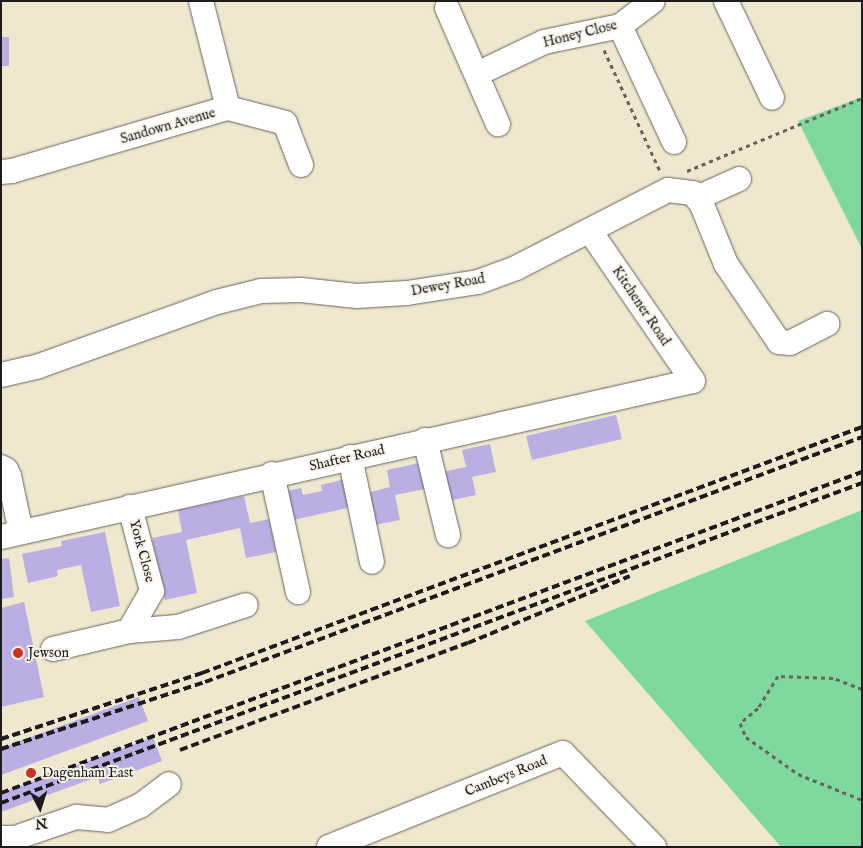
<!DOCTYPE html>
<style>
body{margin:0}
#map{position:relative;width:863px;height:848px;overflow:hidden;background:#efe8cf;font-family:"IM FELL English",serif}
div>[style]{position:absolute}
.green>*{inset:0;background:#7fd99f}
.building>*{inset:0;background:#bbaee2}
.path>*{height:3px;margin-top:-1.5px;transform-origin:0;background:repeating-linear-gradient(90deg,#66635b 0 4px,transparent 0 8px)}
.roads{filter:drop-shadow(0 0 1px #66635b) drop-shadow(0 0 1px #66635b)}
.minor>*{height:24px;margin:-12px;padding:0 12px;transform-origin:12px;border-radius:12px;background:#fff}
.rail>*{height:4px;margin-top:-2px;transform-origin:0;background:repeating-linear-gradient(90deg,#1c1c1c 0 8px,transparent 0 12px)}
.dots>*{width:14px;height:14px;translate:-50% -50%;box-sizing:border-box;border:2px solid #f7f3e8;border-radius:50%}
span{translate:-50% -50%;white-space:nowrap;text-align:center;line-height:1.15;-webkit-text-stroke:4px #f7f3e8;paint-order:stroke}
.street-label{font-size:14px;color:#1c1c1c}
.poi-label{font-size:14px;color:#1c1c1c}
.left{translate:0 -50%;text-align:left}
.frame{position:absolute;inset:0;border:2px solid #1c1c1c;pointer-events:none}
.north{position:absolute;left:15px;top:783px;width:50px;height:50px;-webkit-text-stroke:4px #f7f3e8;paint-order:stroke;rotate:175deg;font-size:14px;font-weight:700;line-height:20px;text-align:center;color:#1c1c1c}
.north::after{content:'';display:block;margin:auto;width:18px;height:22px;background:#1c1c1c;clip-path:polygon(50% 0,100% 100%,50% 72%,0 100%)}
</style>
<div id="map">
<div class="green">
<i style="clip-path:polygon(862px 97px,862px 249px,798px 121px)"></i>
<i style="clip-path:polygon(862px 510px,862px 847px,781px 847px,585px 621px)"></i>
</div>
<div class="building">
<i style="clip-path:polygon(1px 37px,9px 37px,9px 66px,1px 66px)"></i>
<i style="clip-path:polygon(616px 415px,622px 439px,532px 460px,526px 436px)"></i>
<i style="clip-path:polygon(490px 444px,496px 472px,472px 477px,476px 495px,448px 501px,442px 472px,466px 467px,462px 450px)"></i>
<i style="clip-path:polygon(419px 463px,425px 489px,395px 495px,400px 520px,374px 525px,367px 493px,390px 487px,387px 470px)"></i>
<i style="clip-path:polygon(345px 479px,352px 507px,289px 521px,282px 492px,301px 488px,303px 495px,322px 491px,321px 485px)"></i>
<i style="clip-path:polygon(244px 496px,250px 523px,269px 519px,276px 552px,246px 558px,240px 528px,186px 540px,197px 593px,165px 600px,152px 538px,182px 532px,178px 510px)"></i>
<i style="clip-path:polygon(105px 532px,120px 606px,91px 612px,81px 565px,57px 570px,58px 576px,28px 583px,22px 554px,62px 546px,61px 541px)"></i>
<i style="clip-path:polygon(9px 558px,14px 597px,1px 599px,1px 559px)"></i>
<i style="clip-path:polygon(24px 602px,44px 697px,1px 707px,1px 608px)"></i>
<i style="clip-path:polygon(139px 697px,148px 721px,1px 775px,1px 748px)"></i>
<i style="clip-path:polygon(153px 737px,162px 761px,100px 784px,97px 777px,1px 812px,1px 793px)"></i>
</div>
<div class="path">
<i style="left:604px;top:50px;width:133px;rotate:65.2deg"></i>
<i style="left:687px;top:171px;width:190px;rotate:-22.6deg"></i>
<i style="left:862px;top:689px;width:31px;rotate:-159deg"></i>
<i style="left:833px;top:678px;width:55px;rotate:-177.9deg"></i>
<i style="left:778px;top:676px;width:38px;rotate:122deg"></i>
<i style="left:758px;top:708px;width:23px;rotate:140deg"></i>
<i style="left:740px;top:723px;width:15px;rotate:67deg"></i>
<i style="left:746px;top:737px;width:64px;rotate:35.4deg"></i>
<i style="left:798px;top:774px;width:69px;rotate:22.1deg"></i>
</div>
<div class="roads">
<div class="minor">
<i style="left:726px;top:1px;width:107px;rotate:64.6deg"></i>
<i style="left:447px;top:8px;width:127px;rotate:66.3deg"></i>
<i style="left:620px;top:26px;width:128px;rotate:65deg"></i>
<i style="left:477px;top:74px;width:74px;rotate:-25.5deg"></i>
<i style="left:544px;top:42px;width:78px;rotate:-11.9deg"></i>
<i style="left:620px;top:26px;width:41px;rotate:-37.1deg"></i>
<i style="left:228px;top:108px;width:59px;rotate:14.7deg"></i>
<i style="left:285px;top:123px;width:45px;rotate:69.1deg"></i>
<i style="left:1px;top:172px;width:11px;rotate:-5deg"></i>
<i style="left:12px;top:171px;width:225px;rotate:-16.3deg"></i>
<i style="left:228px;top:108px;width:110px;rotate:-104.2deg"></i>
<i style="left:697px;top:198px;width:46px;rotate:-24.3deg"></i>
<i style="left:1px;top:375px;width:39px;rotate:-13deg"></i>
<i style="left:39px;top:366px;width:189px;rotate:-19.8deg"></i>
<i style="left:217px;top:302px;width:45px;rotate:-14deg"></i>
<i style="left:261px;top:291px;width:40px;rotate:-1.4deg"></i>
<i style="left:301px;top:290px;width:56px;rotate:6.1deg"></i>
<i style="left:357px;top:296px;width:50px;rotate:-3.4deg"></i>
<i style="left:407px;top:293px;width:72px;rotate:-8.8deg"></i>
<i style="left:478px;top:282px;width:40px;rotate:-20.2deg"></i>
<i style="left:516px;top:268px;width:171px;rotate:-27.2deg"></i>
<i style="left:668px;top:190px;width:25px;rotate:7deg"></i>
<i style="left:693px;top:193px;width:6px;rotate:51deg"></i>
<i style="left:697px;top:198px;width:9px;rotate:54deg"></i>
<i style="left:702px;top:205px;width:64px;rotate:67.9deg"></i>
<i style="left:726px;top:264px;width:94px;rotate:55.8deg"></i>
<i style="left:779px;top:342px;width:11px;rotate:5deg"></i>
<i style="left:790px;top:343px;width:42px;rotate:-27.2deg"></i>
<i style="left:425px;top:440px;width:98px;rotate:76.4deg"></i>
<i style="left:350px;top:457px;width:107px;rotate:78.2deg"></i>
<i style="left:1px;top:467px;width:6px;rotate:31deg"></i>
<i style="left:6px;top:470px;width:7px;rotate:63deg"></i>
<i style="left:9px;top:476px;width:57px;rotate:77.9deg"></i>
<i style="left:272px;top:474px;width:121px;rotate:77.6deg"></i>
<i style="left:1px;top:537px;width:709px;rotate:-12.7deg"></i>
<i style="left:693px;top:381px;width:182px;rotate:-124.5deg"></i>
<i style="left:129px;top:631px;width:49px;rotate:-4.7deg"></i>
<i style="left:178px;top:627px;width:71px;rotate:-17.9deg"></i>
<i style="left:53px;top:649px;width:78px;rotate:-13.3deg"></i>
<i style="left:129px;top:631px;width:46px;rotate:-60.1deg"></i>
<i style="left:152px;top:591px;width:87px;rotate:-104.7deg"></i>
<i style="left:1px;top:838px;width:14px"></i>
<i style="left:15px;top:838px;width:65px;rotate:-19deg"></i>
<i style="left:76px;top:817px;width:32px;rotate:5deg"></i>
<i style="left:108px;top:820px;width:35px;rotate:-24deg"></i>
<i style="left:140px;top:806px;width:36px;rotate:-37deg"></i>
<i style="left:329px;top:847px;width:252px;rotate:-21.9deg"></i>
<i style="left:563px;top:753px;width:131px;rotate:45.9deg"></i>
</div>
</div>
<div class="rail">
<i style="left:1px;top:739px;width:212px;rotate:-18.2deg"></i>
<i style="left:202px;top:673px;width:704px;rotate:-20.44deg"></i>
<i style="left:1px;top:749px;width:215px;rotate:-18.2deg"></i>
<i style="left:205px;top:682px;width:701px;rotate:-20.45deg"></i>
<i style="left:180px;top:750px;width:307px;rotate:-20.4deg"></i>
<i style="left:468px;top:643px;width:175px;rotate:-22.5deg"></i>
<i style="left:1px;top:793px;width:919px;rotate:-20.45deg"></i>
<i style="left:1px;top:803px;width:919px;rotate:-20.39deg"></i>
</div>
<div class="dots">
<i style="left:18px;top:653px;background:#c8321e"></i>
<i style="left:31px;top:773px;background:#c8321e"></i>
</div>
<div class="street-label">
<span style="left:580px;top:34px;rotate:-14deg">Honey Close</span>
<span style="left:168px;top:126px;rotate:-16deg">Sandown Avenue</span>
<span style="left:448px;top:285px;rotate:-10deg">Dewey Road</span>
<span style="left:641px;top:306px;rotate:56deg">Kitchener Road</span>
<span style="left:347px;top:458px;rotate:-13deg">Shafter Road</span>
<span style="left:142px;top:551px;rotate:75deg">York Close</span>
<span style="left:506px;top:776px;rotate:-22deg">Cambeys Road</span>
</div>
<div class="poi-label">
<span class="left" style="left:28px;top:653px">Jewson</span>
<span class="left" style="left:42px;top:773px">Dagenham East</span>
</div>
<div class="frame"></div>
<div class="north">N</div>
</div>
